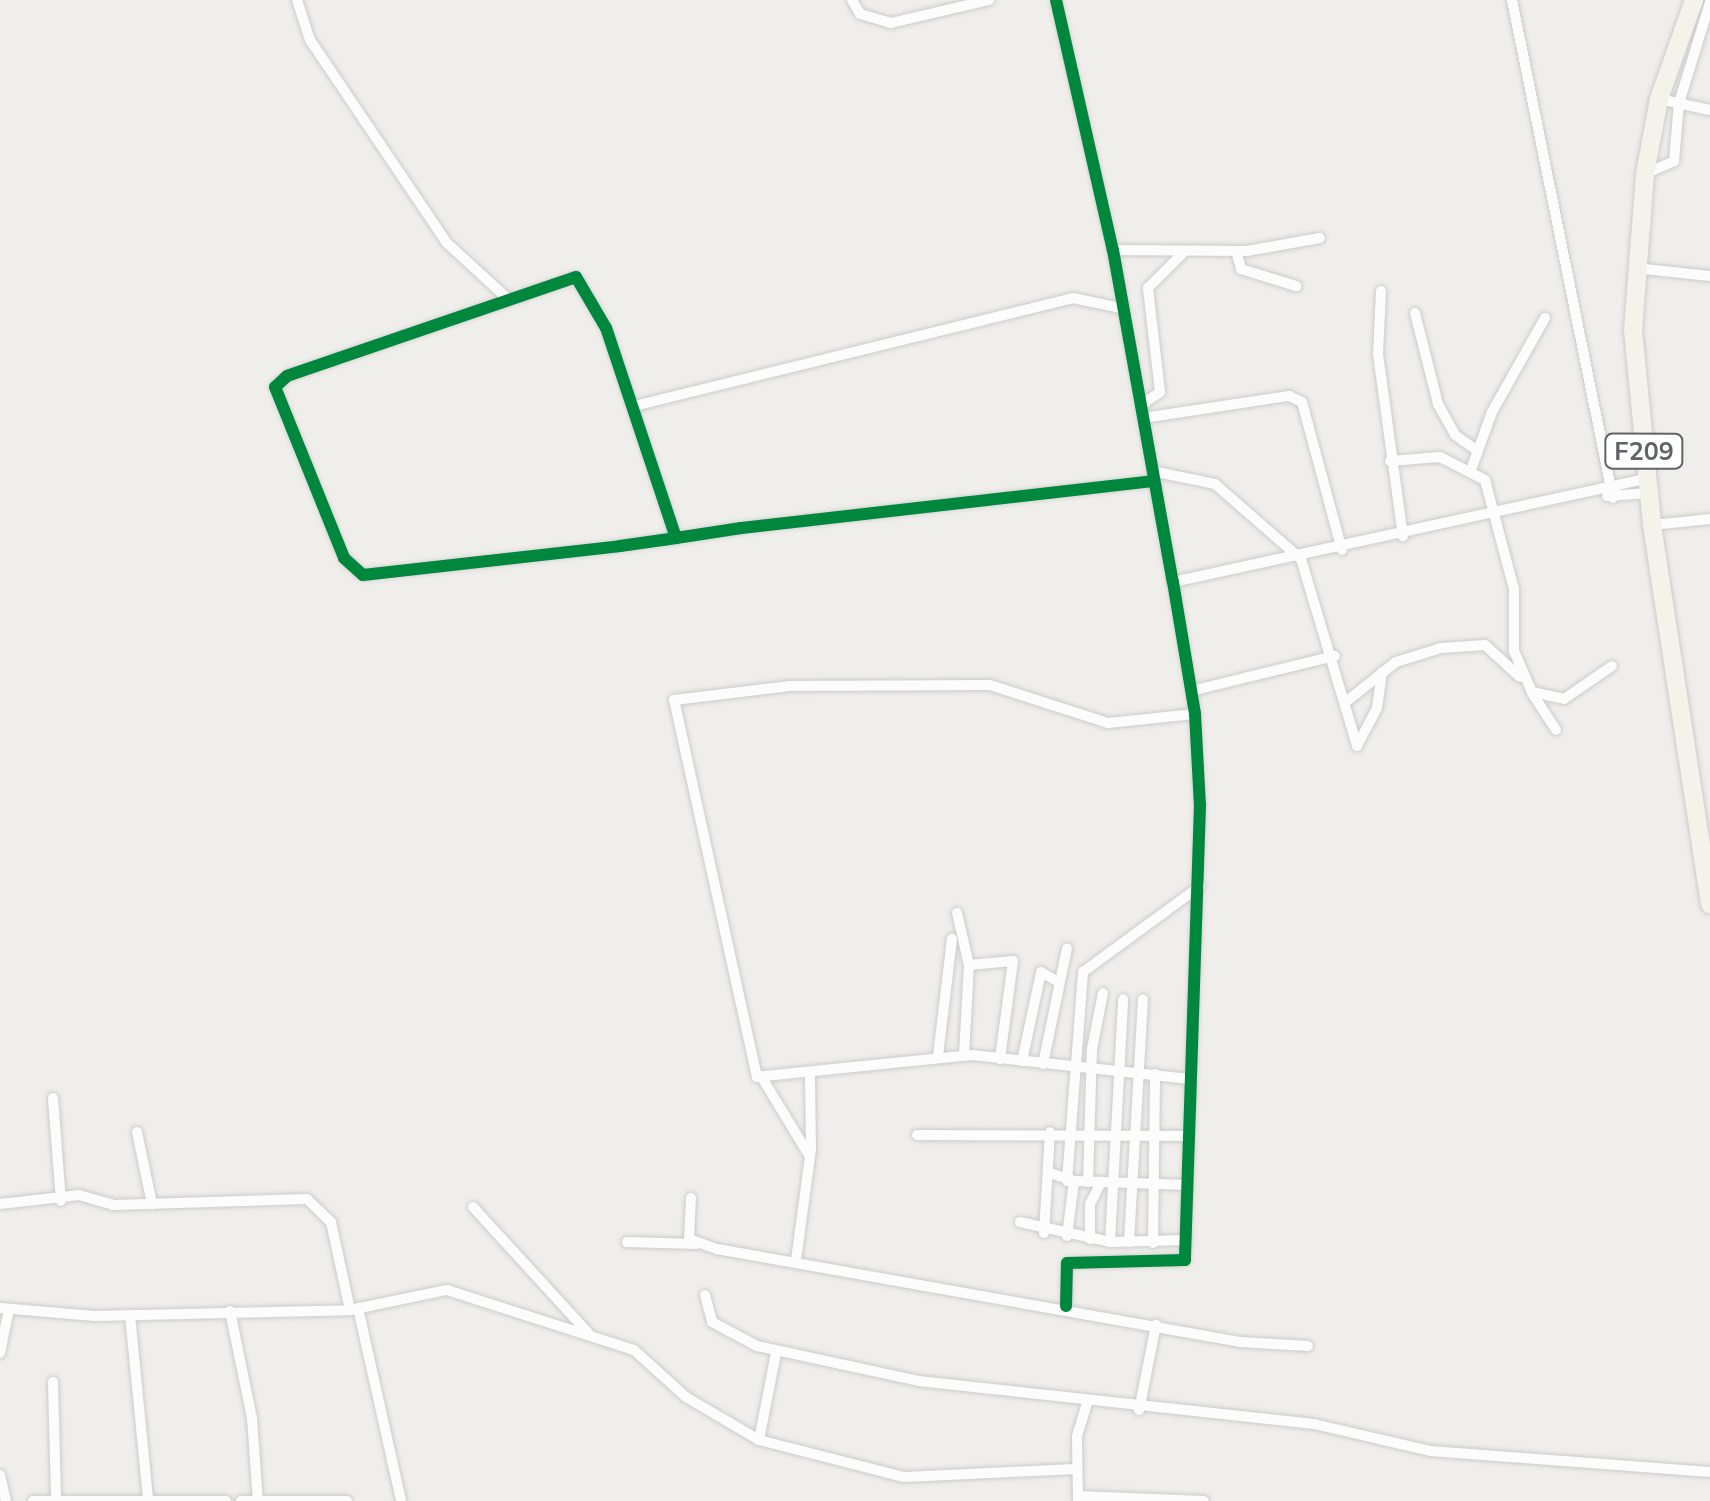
<!DOCTYPE html>
<style>
body{margin:0}
#map{position:relative;width:1710px;height:1501px;overflow:hidden;background:#efeeea;font-family:Mulish,sans-serif}
div>[style]{position:absolute}
.roads{filter:drop-shadow(0 0 2px #cbcccc) drop-shadow(0 0 2px #cbcccc)}
.street>*{height:10px;margin:-5px;padding:0 5px;transform-origin:5px;border-radius:5px;background:#fdfcfc}
.primary>*{height:18px;margin:-9px;padding:0 9px;transform-origin:9px;border-radius:9px;background:#f4f2e9}
.cycleway>*{height:12px;margin:-6px;padding:0 6px;transform-origin:6px;border-radius:6px;background:#00873e}
span{translate:-50% -50%;white-space:nowrap;text-align:center;line-height:1.15;-webkit-text-stroke:8px #fff;paint-order:stroke}
.shield-label span{padding:2px 8px;background:#fff;border:2px solid;border-radius:8px;-webkit-text-stroke-width:0}
.shield-label{font-size:25px;color:#5f6368;font-weight:700}
</style>
<div id="map">
<div class="roads">
<div class="street">
<i style="left:297px;top:0;width:42px;rotate:72deg"></i>
<i style="left:310px;top:40px;width:244px;rotate:56deg"></i>
<i style="left:446px;top:242px;width:84px;rotate:42.6deg"></i>
<i style="left:852px;top:0;width:16px;rotate:60deg"></i>
<i style="left:860px;top:14px;width:32px;rotate:16deg"></i>
<i style="left:891px;top:23px;width:101px;rotate:-13.2deg"></i>
<i style="left:1056px;top:0;width:256px;rotate:77.2deg"></i>
<i style="left:1113px;top:250px;width:337px;rotate:79.8deg"></i>
<i style="left:1173px;top:582px;width:134px;rotate:80.5deg"></i>
<i style="left:1195px;top:714px;width:91px;rotate:86.9deg"></i>
<i style="left:1200px;top:805px;width:455px;rotate:91.9deg"></i>
<i style="left:1185px;top:1260px;width:118px;rotate:178.5deg"></i>
<i style="left:1067px;top:1263px;width:43px;rotate:91.3deg"></i>
<i style="left:1512px;top:0;width:508px;rotate:78.54deg"></i>
<i style="left:1659px;top:99px;width:52px;rotate:12.2deg"></i>
<i style="left:1645px;top:174px;width:32px;rotate:-24deg"></i>
<i style="left:1674px;top:161px;width:58px;rotate:-85.1deg"></i>
<i style="left:1679px;top:103px;width:106px;rotate:-72.9deg"></i>
<i style="left:1113px;top:250px;width:134px;rotate:0.4deg"></i>
<i style="left:1247px;top:251px;width:74px;rotate:-10.1deg"></i>
<i style="left:1236px;top:251px;width:19px;rotate:74deg"></i>
<i style="left:1241px;top:269px;width:58px;rotate:17.2deg"></i>
<i style="left:1635px;top:268px;width:75px;rotate:6.1deg"></i>
<i style="left:1381px;top:291px;width:63px;rotate:92.7deg"></i>
<i style="left:1378px;top:354px;width:184px;rotate:82.2deg"></i>
<i style="left:1415px;top:313px;width:94px;rotate:75.8deg"></i>
<i style="left:1438px;top:404px;width:35px;rotate:61deg"></i>
<i style="left:1455px;top:435px;width:28px;rotate:35deg"></i>
<i style="left:1141px;top:405px;width:23px;rotate:-34deg"></i>
<i style="left:1160px;top:392px;width:105px;rotate:-96.6deg"></i>
<i style="left:1148px;top:288px;width:48px;rotate:-45deg"></i>
<i style="left:634px;top:406px;width:452px;rotate:-13.8deg"></i>
<i style="left:1073px;top:298px;width:48px;rotate:12deg"></i>
<i style="left:1143px;top:418px;width:148px;rotate:-8.6deg"></i>
<i style="left:1289px;top:396px;width:14px;rotate:25deg"></i>
<i style="left:1302px;top:402px;width:153px;rotate:74.9deg"></i>
<i style="left:1390px;top:461px;width:50px;rotate:-4.6deg"></i>
<i style="left:1440px;top:457px;width:51px;rotate:27.1deg"></i>
<i style="left:1485px;top:480px;width:113px;rotate:75.1deg"></i>
<i style="left:1514px;top:589px;width:62px;rotate:90deg"></i>
<i style="left:1514px;top:651px;width:45px;rotate:66.3deg"></i>
<i style="left:1532px;top:692px;width:33px;rotate:12deg"></i>
<i style="left:1564px;top:699px;width:58px;rotate:-34.5deg"></i>
<i style="left:1472px;top:467px;width:59px;rotate:-70deg"></i>
<i style="left:1492px;top:412px;width:108px;rotate:-60.6deg"></i>
<i style="left:1152px;top:471px;width:64px;rotate:11.7deg"></i>
<i style="left:1215px;top:484px;width:114px;rotate:41.1deg"></i>
<i style="left:1301px;top:559px;width:195px;rotate:73.3deg"></i>
<i style="left:1607px;top:496px;width:42px;rotate:-4.1deg"></i>
<i style="left:1652px;top:525px;width:58px;rotate:-5.9deg"></i>
<i style="left:676px;top:538px;width:221px;rotate:-108.4deg"></i>
<i style="left:606px;top:328px;width:59px;rotate:-120.5deg"></i>
<i style="left:576px;top:277px;width:305px;rotate:161.1deg"></i>
<i style="left:287px;top:376px;width:16px;rotate:137deg"></i>
<i style="left:275px;top:387px;width:184px;rotate:68deg"></i>
<i style="left:344px;top:558px;width:25px;rotate:42deg"></i>
<i style="left:363px;top:575px;width:259px;rotate:-6.4deg"></i>
<i style="left:620px;top:546px;width:57px;rotate:-8.1deg"></i>
<i style="left:676px;top:538px;width:66px;rotate:-8.7deg"></i>
<i style="left:741px;top:528px;width:415px;rotate:-6.5deg"></i>
<i style="left:1173px;top:582px;width:485px;rotate:-12.3deg"></i>
<i style="left:1191px;top:691px;width:148px;rotate:-13.7deg"></i>
<i style="left:1532px;top:693px;width:44px;rotate:57deg"></i>
<i style="left:1347px;top:701px;width:63px;rotate:-38.5deg"></i>
<i style="left:1396px;top:662px;width:47px;rotate:-17.3deg"></i>
<i style="left:1441px;top:648px;width:44px;rotate:-3.9deg"></i>
<i style="left:1485px;top:645px;width:47px;rotate:42.4deg"></i>
<i style="left:1357px;top:746px;width:43px;rotate:-62.2deg"></i>
<i style="left:1377px;top:708px;width:36px;rotate:-82deg"></i>
<i style="left:957px;top:913px;width:53px;rotate:77deg"></i>
<i style="left:969px;top:965px;width:90px;rotate:93.2deg"></i>
<i style="left:969px;top:965px;width:44px;rotate:-5.2deg"></i>
<i style="left:1013px;top:961px;width:99px;rotate:97.6deg"></i>
<i style="left:938px;top:1056px;width:118px;rotate:-83.2deg"></i>
<i style="left:1022px;top:1061px;width:91px;rotate:-77.9deg"></i>
<i style="left:1041px;top:972px;width:20px;rotate:30deg"></i>
<i style="left:1043px;top:1064px;width:118px;rotate:-78.3deg"></i>
<i style="left:1189px;top:1079px;width:218px;rotate:-173.7deg"></i>
<i style="left:972px;top:1055px;width:216px;rotate:174.2deg"></i>
<i style="left:757px;top:1077px;width:386px;rotate:-102.4deg"></i>
<i style="left:674px;top:700px;width:117px;rotate:-6.9deg"></i>
<i style="left:790px;top:686px;width:200px;rotate:-0.3deg"></i>
<i style="left:990px;top:685px;width:124px;rotate:17.9deg"></i>
<i style="left:1108px;top:723px;width:87px;rotate:-5.9deg"></i>
<i style="left:764px;top:1081px;width:87px;rotate:58.7deg"></i>
<i style="left:53px;top:1098px;width:103px;rotate:85.6deg"></i>
<i style="left:137px;top:1132px;width:74px;rotate:78.2deg"></i>
<i style="left:917px;top:1135px;width:271px;rotate:0.2deg"></i>
<i style="left:1050px;top:1173px;width:25px;rotate:18deg"></i>
<i style="left:1074px;top:1181px;width:114px;rotate:2deg"></i>
<i style="left:1067px;top:1181px;width:210px;rotate:-85.6deg"></i>
<i style="left:1083px;top:972px;width:145px;rotate:-36.3deg"></i>
<i style="left:1088px;top:1182px;width:133px;rotate:-88.3deg"></i>
<i style="left:1092px;top:1049px;width:57px;rotate:-78.9deg"></i>
<i style="left:691px;top:1198px;width:41px;rotate:92.8deg"></i>
<i style="left:689px;top:1239px;width:30px;rotate:20deg"></i>
<i style="left:717px;top:1249px;width:531px;rotate:10.08deg"></i>
<i style="left:1240px;top:1342px;width:68px;rotate:3.4deg"></i>
<i style="left:0;top:1204px;width:80px;rotate:-6.5deg"></i>
<i style="left:79px;top:1195px;width:35px;rotate:16deg"></i>
<i style="left:113px;top:1205px;width:194px;rotate:-1.8deg"></i>
<i style="left:307px;top:1199px;width:33px;rotate:44deg"></i>
<i style="left:331px;top:1222px;width:90px;rotate:77.8deg"></i>
<i style="left:473px;top:1207px;width:171px;rotate:47.6deg"></i>
<i style="left:1020px;top:1222px;width:92px;rotate:12.5deg"></i>
<i style="left:1110px;top:1242px;width:76px;rotate:-1.5deg"></i>
<i style="left:1044px;top:1233px;width:101px;rotate:-86.6deg"></i>
<i style="left:1067px;top:1236px;width:55px;rotate:-82.7deg"></i>
<i style="left:1090px;top:1239px;width:35px;rotate:-90deg"></i>
<i style="left:1090px;top:1204px;width:25px;rotate:-63deg"></i>
<i style="left:627px;top:1242px;width:69px;rotate:1.7deg"></i>
<i style="left:1110px;top:1242px;width:243px;rotate:-86.9deg"></i>
<i style="left:1129px;top:1242px;width:243px;rotate:-86.7deg"></i>
<i style="left:1153px;top:1243px;width:169px;rotate:-89.3deg"></i>
<i style="left:796px;top:1260px;width:112px;rotate:-82.3deg"></i>
<i style="left:811px;top:1149px;width:75px;rotate:-90.8deg"></i>
<i style="left:705px;top:1295px;width:28px;rotate:75deg"></i>
<i style="left:712px;top:1322px;width:51px;rotate:28.1deg"></i>
<i style="left:757px;top:1346px;width:166px;rotate:12.2deg"></i>
<i style="left:919px;top:1381px;width:397px;rotate:6.2deg"></i>
<i style="left:1314px;top:1424px;width:119px;rotate:13.1deg"></i>
<i style="left:1430px;top:1451px;width:281px;rotate:4.3deg"></i>
<i style="left:0;top:1308px;width:95px;rotate:4.8deg"></i>
<i style="left:95px;top:1316px;width:255px;rotate:-1.3deg"></i>
<i style="left:350px;top:1310px;width:99px;rotate:-11.7deg"></i>
<i style="left:447px;top:1290px;width:196px;rotate:17.8deg"></i>
<i style="left:634px;top:1350px;width:70px;rotate:42.1deg"></i>
<i style="left:686px;top:1397px;width:85px;rotate:30.5deg"></i>
<i style="left:759px;top:1440px;width:150px;rotate:14.3deg"></i>
<i style="left:904px;top:1477px;width:171px;rotate:-2.7deg"></i>
<i style="left:358px;top:1308px;width:198px;rotate:77.4deg"></i>
<i style="left:230px;top:1311px;width:109px;rotate:78.4deg"></i>
<i style="left:252px;top:1418px;width:83px;rotate:85.9deg"></i>
<i style="left:130px;top:1315px;width:184px;rotate:84.4deg"></i>
<i style="left:0;top:1353px;width:45px;rotate:-78.4deg"></i>
<i style="left:53px;top:1382px;width:116px;rotate:88.5deg"></i>
<i style="left:1139px;top:1410px;width:87px;rotate:-78.7deg"></i>
<i style="left:759px;top:1440px;width:89px;rotate:-78.9deg"></i>
<i style="left:0;top:1475px;width:27px;rotate:77deg"></i>
<i style="left:1078px;top:1496px;width:126px;rotate:2.3deg"></i>
<i style="left:33px;top:1501px;width:193px"></i>
<i style="left:241px;top:1501px;width:106px"></i>
<i style="left:1078px;top:1501px;width:65px;rotate:-90.9deg"></i>
<i style="left:1077px;top:1436px;width:34px;rotate:-73deg"></i>
</div>
<div class="primary">
<i style="left:1694px;top:0;width:105px;rotate:109.5deg"></i>
<i style="left:1659px;top:99px;width:76px;rotate:100.6deg"></i>
<i style="left:1645px;top:174px;width:156px;rotate:94.4deg"></i>
<i style="left:1633px;top:330px;width:196px;rotate:84.4deg"></i>
<i style="left:1652px;top:525px;width:384px;rotate:81.3deg"></i>
</div>
</div>
<div class="cycleway">
<i style="left:1056px;top:0;width:256px;rotate:77.2deg"></i>
<i style="left:1113px;top:250px;width:337px;rotate:79.8deg"></i>
<i style="left:1173px;top:582px;width:134px;rotate:80.5deg"></i>
<i style="left:1195px;top:714px;width:91px;rotate:86.9deg"></i>
<i style="left:1200px;top:805px;width:455px;rotate:91.9deg"></i>
<i style="left:1185px;top:1260px;width:118px;rotate:178.5deg"></i>
<i style="left:1067px;top:1263px;width:43px;rotate:91.3deg"></i>
<i style="left:676px;top:538px;width:221px;rotate:-108.4deg"></i>
<i style="left:606px;top:328px;width:59px;rotate:-120.5deg"></i>
<i style="left:576px;top:277px;width:305px;rotate:161.1deg"></i>
<i style="left:287px;top:376px;width:16px;rotate:137deg"></i>
<i style="left:275px;top:387px;width:184px;rotate:68deg"></i>
<i style="left:344px;top:558px;width:25px;rotate:42deg"></i>
<i style="left:363px;top:575px;width:259px;rotate:-6.4deg"></i>
<i style="left:620px;top:546px;width:57px;rotate:-8.1deg"></i>
<i style="left:676px;top:538px;width:66px;rotate:-8.7deg"></i>
<i style="left:741px;top:528px;width:415px;rotate:-6.5deg"></i>
</div>
<div class="shield-label">
<span style="left:1644px;top:451px">F209</span>
</div>
</div>
